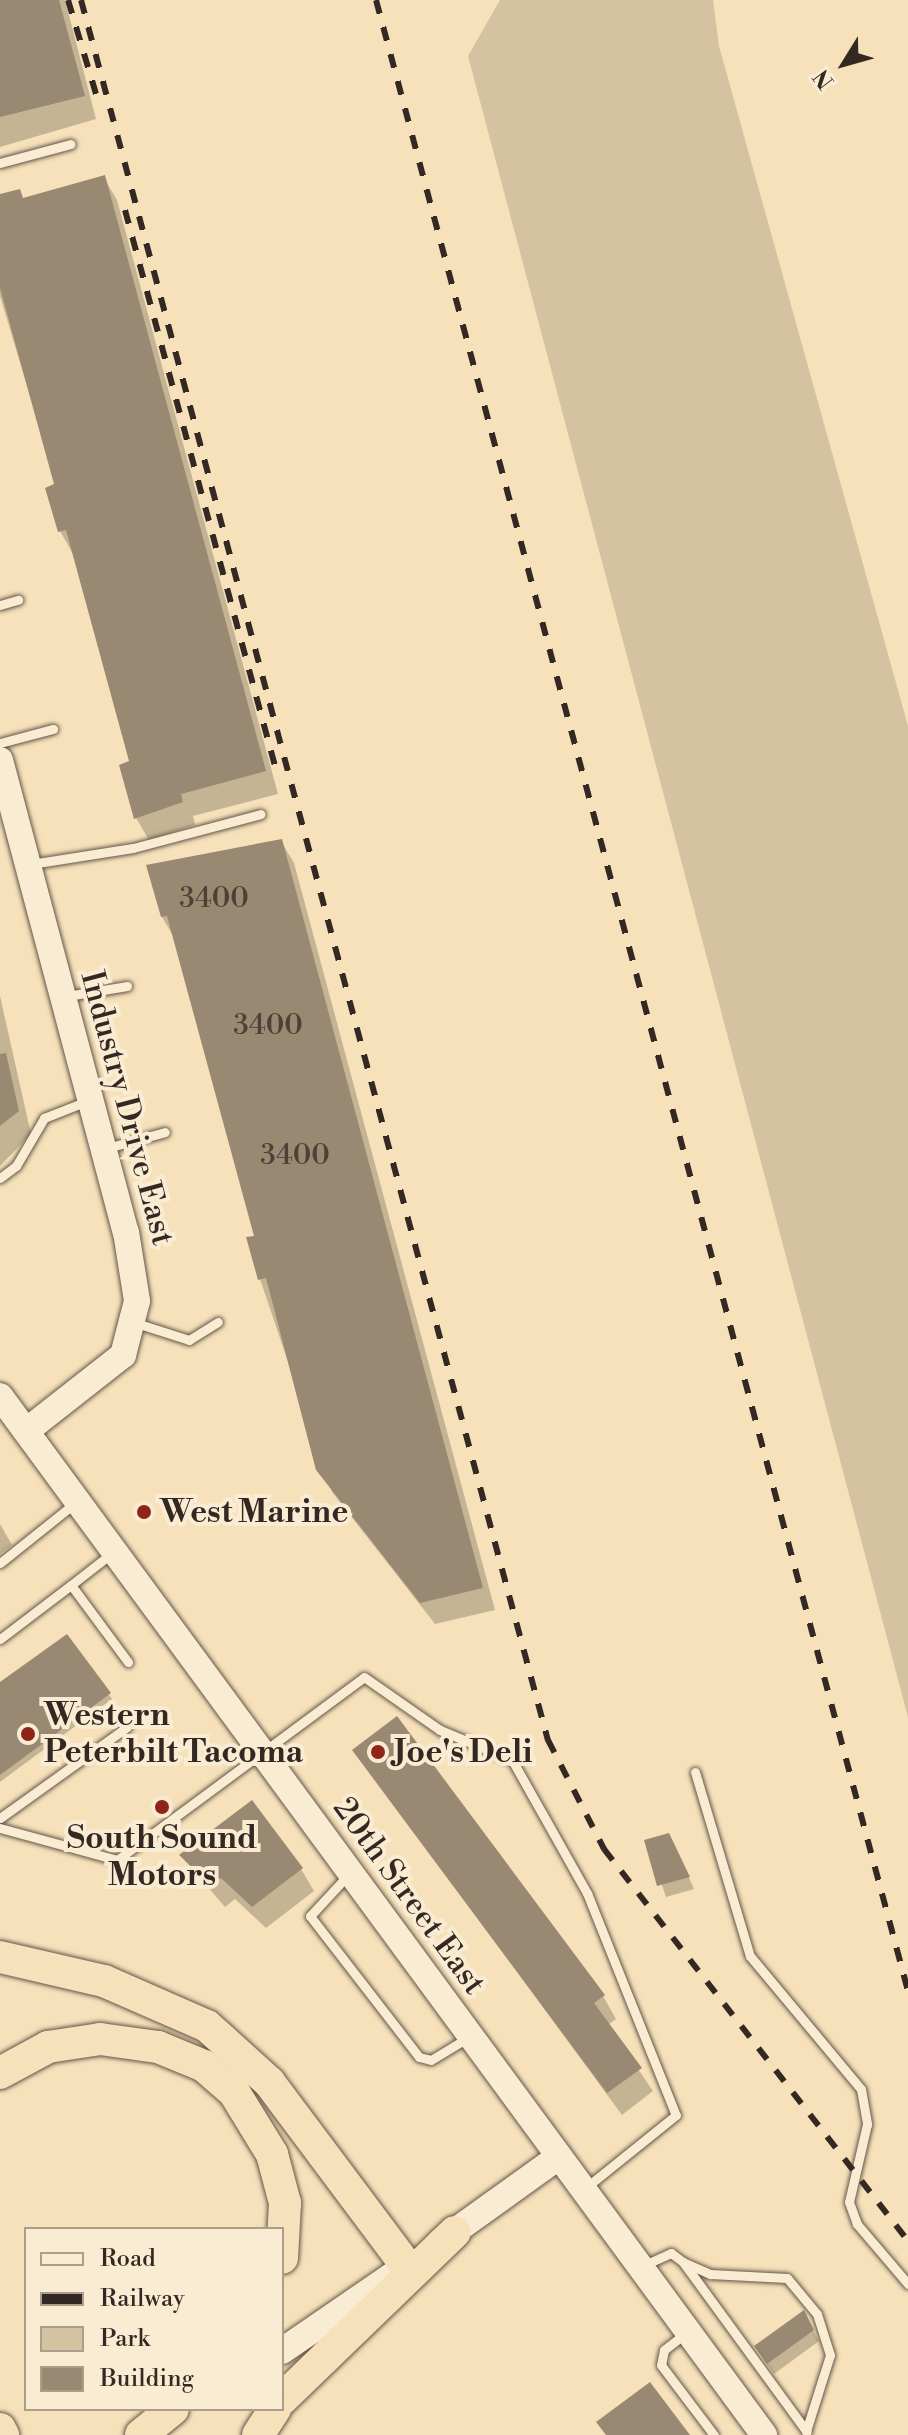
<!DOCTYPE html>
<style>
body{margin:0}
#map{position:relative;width:908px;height:2435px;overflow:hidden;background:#f6e1ba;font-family:"Libre Bodoni",serif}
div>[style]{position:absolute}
.green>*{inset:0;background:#d5c2a0}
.shadow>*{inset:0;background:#0003}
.building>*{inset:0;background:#998872}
.roads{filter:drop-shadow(0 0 2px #645649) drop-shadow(0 0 2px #645649)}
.lane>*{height:9px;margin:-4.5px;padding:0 4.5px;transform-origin:4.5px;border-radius:4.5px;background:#f9ecd2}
.secondary>*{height:26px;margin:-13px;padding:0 13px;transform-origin:13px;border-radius:13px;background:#f9ecd2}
.highway>*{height:32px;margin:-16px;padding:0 16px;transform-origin:16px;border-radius:16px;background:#f6e1ba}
.rail>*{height:6px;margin-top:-3px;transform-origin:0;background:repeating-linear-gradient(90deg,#342823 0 14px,transparent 0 28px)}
.dots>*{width:22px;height:22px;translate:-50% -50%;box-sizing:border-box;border:4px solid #f9ecd2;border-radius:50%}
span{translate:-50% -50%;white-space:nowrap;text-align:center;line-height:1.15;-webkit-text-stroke:8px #f9ecd2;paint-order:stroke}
.number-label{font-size:28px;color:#4d4037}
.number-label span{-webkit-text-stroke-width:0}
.street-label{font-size:32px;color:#342823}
.poi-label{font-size:32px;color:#342823;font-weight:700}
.left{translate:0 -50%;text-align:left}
.legend{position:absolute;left:24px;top:2227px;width:260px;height:184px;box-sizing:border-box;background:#f9ecd2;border:2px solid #aa9e8c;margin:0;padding:10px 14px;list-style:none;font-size:24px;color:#342823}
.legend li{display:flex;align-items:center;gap:16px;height:40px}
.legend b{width:40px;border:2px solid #aa9e8c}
.north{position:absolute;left:804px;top:24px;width:80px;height:80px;-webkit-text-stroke:6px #f9ecd2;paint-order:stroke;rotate:233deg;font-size:22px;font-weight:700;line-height:32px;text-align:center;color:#342823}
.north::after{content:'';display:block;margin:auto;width:28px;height:36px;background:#342823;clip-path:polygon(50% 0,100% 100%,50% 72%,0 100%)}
</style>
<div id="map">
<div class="green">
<i style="clip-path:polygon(500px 0,713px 0,719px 46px,908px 726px,908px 1717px,468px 56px)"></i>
</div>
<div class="shadow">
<i style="clip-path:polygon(0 0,65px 0,96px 119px,0 147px)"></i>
<i style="clip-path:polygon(104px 178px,117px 200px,278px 794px,193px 816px,195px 825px,149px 840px,136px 818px,132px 763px,73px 554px,60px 531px,57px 486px,0 296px,0 197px,19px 191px,24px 200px)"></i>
<i style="clip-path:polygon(281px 841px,294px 863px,495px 1610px,435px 1624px,332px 1492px,260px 1279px,256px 1237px,175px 939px,162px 917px)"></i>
<i style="clip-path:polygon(0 996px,31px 1134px,0 1166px)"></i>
<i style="clip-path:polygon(0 1524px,12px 1545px,0 1554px)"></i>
<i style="clip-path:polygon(67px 1636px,112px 1699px,0 1782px,0 1685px)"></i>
<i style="clip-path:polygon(354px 1750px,603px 1996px,616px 2019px,608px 2025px,653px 2091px,622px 2115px)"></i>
<i style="clip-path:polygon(647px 1841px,675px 1846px,694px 1889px,666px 1897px)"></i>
<i style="clip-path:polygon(181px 1856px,301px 1869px,314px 1891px,266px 1928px,235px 1899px,225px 1907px)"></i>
<i style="clip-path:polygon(803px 2313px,819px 2341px,774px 2374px,762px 2357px)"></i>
</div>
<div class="building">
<i style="clip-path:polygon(0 0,59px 0,85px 96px,0 117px)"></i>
<i style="clip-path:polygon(105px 175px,266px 771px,181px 794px,183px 802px,134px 819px,119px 765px,129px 761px,66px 530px,58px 532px,45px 488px,54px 484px,0 288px,0 194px,20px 189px,23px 198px)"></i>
<i style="clip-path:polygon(282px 839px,483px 1588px,420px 1603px,316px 1470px,266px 1278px,258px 1280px,246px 1237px,254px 1236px,167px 916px,161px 917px,146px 865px)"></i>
<i style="clip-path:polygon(6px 1053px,19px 1111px,0 1126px,0 1054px)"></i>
<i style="clip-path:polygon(67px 1634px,111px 1693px,0 1775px,0 1682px)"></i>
<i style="clip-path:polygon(397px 1716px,605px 1995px,594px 2003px,642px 2068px,607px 2093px,352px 1750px)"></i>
<i style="clip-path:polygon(252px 1800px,303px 1868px,252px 1907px,221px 1878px,211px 1885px,179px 1855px)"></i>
<i style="clip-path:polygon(669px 1833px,690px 1877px,657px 1886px,644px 1840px)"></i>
<i style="clip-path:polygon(804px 2310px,814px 2330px,767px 2364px,754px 2346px)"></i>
<i style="clip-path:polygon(650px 2382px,690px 2435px,606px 2435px,596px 2422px)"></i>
</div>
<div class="roads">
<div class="lane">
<i style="left:0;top:163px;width:73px;rotate:-15deg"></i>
<i style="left:0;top:605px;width:19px;rotate:-16deg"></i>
<i style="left:0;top:743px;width:55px;rotate:-14.8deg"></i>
<i style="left:31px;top:864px;width:103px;rotate:-8.9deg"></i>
<i style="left:133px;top:848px;width:132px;rotate:-14.9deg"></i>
<i style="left:67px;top:996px;width:61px;rotate:-9.5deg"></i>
<i style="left:107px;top:1148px;width:60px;rotate:-15.4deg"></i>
<i style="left:0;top:1178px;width:20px;rotate:-37deg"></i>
<i style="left:16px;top:1166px;width:56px;rotate:-59.7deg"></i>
<i style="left:44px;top:1118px;width:46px;rotate:-21.6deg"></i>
<i style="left:133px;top:1322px;width:59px;rotate:17.8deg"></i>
<i style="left:189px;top:1340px;width:34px;rotate:-32deg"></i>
<i style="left:112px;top:1553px;width:52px;rotate:142deg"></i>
<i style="left:71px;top:1585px;width:96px;rotate:53.5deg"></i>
<i style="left:0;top:1563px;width:96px;rotate:-38.7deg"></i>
<i style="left:0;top:1639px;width:89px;rotate:-37.3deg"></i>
<i style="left:695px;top:1772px;width:192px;rotate:73.4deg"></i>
<i style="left:750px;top:1956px;width:173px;rotate:50.2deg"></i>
<i style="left:861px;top:2089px;width:36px;rotate:80deg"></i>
<i style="left:867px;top:2124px;width:80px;rotate:103deg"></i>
<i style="left:849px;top:2202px;width:23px;rotate:70deg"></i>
<i style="left:857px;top:2224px;width:79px;rotate:49.6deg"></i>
<i style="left:0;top:1818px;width:156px;rotate:-35.6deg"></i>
<i style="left:0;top:1828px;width:121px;rotate:15.3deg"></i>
<i style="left:117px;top:1860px;width:307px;rotate:-36.5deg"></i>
<i style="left:364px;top:1677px;width:93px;rotate:34.9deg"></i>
<i style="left:440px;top:1730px;width:78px;rotate:22.6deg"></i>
<i style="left:512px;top:1760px;width:153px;rotate:60.6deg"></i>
<i style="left:587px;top:1893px;width:239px;rotate:68.2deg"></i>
<i style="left:676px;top:2115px;width:118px;rotate:141.2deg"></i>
<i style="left:348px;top:1875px;width:56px;rotate:132.8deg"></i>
<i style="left:310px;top:1916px;width:178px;rotate:52.3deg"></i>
<i style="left:419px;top:2057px;width:12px;rotate:14deg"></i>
<i style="left:431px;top:2060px;width:44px;rotate:-31.2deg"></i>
<i style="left:683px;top:2262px;width:30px;rotate:24deg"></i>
<i style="left:710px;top:2274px;width:77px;rotate:3deg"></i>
<i style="left:787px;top:2278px;width:47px;rotate:50.2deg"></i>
<i style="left:817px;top:2314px;width:43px;rotate:72.4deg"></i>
<i style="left:830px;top:2355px;width:80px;rotate:107.5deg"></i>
<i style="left:642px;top:2266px;width:32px;rotate:-24deg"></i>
<i style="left:671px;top:2253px;width:15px;rotate:37deg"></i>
<i style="left:683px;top:2262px;width:210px;rotate:53.9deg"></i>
<i style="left:687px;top:2332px;width:29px;rotate:142deg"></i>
<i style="left:664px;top:2350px;width:15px;rotate:101deg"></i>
<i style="left:661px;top:2365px;width:88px;rotate:52.9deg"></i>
</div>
<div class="secondary">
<i style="left:0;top:760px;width:489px;rotate:75.1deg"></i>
<i style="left:126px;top:1232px;width:70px;rotate:80.9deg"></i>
<i style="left:137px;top:1301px;width:56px;rotate:104.5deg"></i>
<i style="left:123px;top:1355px;width:123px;rotate:141.9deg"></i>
<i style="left:0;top:1396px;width:1290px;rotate:53.67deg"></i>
<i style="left:440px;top:2242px;width:144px;rotate:-35.7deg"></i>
<i style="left:282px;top:2351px;width:148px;rotate:-34.5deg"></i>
</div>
<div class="highway">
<i style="left:0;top:1957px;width:107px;rotate:13deg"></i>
<i style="left:104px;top:1981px;width:112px;rotate:23.6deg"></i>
<i style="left:207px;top:2026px;width:84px;rotate:42.1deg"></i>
<i style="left:269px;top:2082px;width:229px;rotate:53.2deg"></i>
<i style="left:0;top:2073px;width:55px;rotate:-28.4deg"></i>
<i style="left:48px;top:2047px;width:53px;rotate:-8.7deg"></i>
<i style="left:100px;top:2039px;width:59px;rotate:7.9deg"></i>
<i style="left:158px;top:2047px;width:50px;rotate:22.4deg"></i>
<i style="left:204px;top:2066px;width:40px;rotate:41deg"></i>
<i style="left:234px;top:2092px;width:73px;rotate:58.5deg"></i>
<i style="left:272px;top:2154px;width:51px;rotate:75.1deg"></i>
<i style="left:285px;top:2203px;width:55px;rotate:93.1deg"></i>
<i style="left:282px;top:2399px;width:240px;rotate:-44deg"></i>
<i style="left:0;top:2429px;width:7px;rotate:63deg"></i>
<i style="left:141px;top:2435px;width:41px;rotate:-39.1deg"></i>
<i style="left:258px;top:2435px;width:31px;rotate:-57deg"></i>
</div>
</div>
<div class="rail">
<i style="left:68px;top:0;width:109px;rotate:73.4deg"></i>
<i style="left:81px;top:0;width:1802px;rotate:74.98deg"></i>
<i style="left:548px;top:1740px;width:123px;rotate:62.8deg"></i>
<i style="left:604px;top:1849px;width:496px;rotate:52.2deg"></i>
<i style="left:376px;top:0;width:2061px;rotate:75.04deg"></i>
<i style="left:125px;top:210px;width:576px;rotate:74.9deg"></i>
</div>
<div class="dots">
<i style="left:144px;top:1512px;background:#8f2418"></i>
<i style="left:28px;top:1734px;background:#8f2418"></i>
<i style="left:378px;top:1752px;background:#8f2418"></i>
<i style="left:162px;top:1807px;background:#8f2418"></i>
</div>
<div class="number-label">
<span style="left:214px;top:899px">3400</span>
<span style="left:268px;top:1026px">3400</span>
<span style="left:295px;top:1156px">3400</span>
</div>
<div class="street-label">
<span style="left:127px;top:1108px;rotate:75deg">Industry Drive East</span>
<span style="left:409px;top:1896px;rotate:54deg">20th Street East</span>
</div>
<div class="poi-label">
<span class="left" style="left:160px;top:1512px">West Marine</span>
<span class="left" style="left:44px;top:1734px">Western<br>Peterbilt Tacoma</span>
<span class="left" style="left:394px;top:1752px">Joe's Deli</span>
<span style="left:162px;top:1857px">South Sound<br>Motors</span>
</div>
<ul class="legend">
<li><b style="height:10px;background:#f9ecd2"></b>Road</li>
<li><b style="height:10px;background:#342823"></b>Railway</li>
<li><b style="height:22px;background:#d5c2a0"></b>Park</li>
<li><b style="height:22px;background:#998872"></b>Building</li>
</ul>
<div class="north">N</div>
</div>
